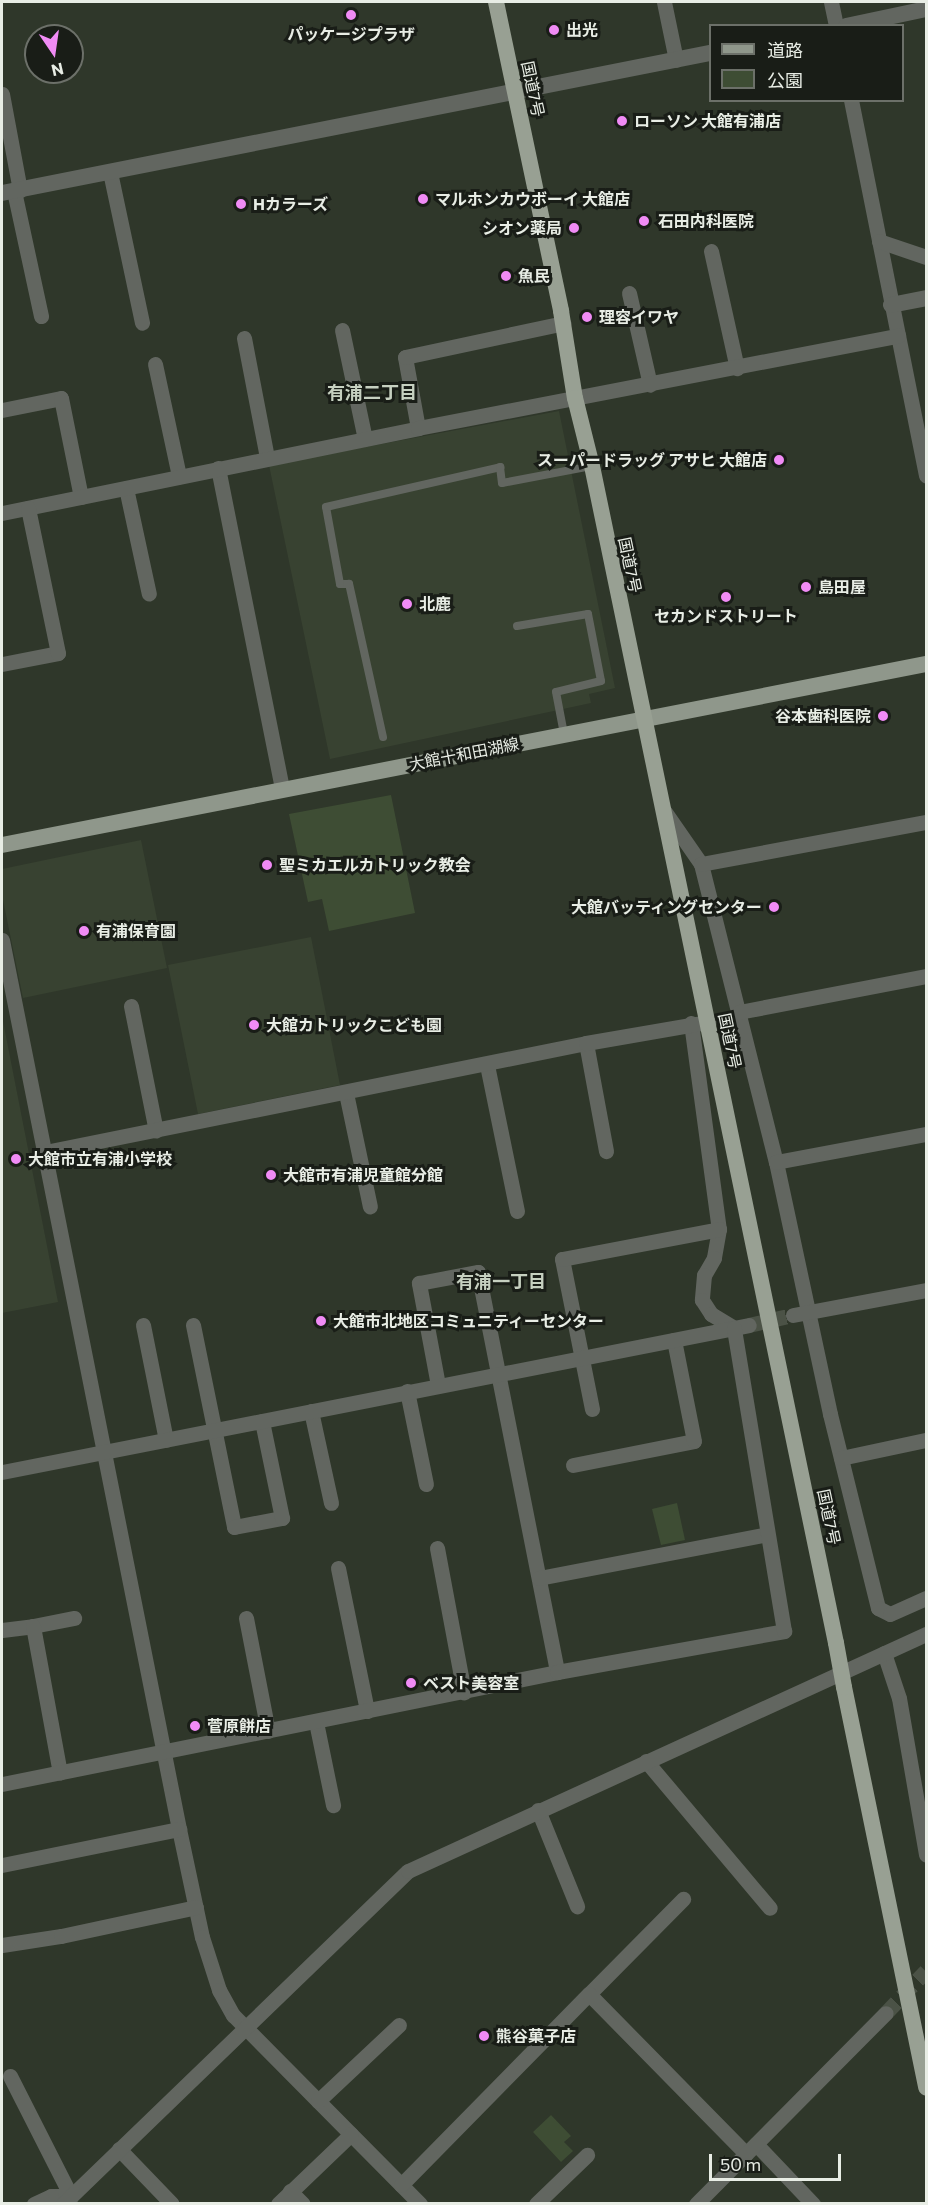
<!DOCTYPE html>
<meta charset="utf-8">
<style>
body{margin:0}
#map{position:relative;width:928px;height:2205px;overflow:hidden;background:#2f372a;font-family:Commissioner,"Noto Sans JP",sans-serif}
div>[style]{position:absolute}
.built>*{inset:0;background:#384231}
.green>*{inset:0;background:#3e4d34}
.minor-tunnel>*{height:15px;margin-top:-7.5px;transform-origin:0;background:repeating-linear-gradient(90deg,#4b5246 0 15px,transparent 0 23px)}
.service>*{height:8px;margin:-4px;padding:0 4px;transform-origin:4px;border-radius:4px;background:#626660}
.minor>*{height:15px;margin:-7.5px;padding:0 7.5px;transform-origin:7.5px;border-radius:7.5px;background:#626660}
.tertiary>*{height:16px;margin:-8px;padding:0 8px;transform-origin:8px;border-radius:8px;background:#626660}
.primary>*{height:16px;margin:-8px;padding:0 8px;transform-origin:8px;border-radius:8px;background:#8f978b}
.trunk>*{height:16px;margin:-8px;padding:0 8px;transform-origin:8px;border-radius:8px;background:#98a093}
.trunk-bridge>*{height:16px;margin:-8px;padding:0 8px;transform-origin:8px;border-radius:8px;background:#98a093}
.dots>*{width:16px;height:16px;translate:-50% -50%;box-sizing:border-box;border:3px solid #191d17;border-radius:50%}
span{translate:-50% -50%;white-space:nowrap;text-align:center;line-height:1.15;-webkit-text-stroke:6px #191d17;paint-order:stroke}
.poi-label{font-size:16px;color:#e8ede5;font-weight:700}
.left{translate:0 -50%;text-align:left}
.right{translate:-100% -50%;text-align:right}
.street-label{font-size:16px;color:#e8ede5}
.neighbourhood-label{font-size:18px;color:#c6d0c0;font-weight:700}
.frame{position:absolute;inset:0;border:3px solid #e8ede5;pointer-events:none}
.legend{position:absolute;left:709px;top:24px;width:195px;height:78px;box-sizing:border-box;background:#191d17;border:2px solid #6c7069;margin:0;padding:8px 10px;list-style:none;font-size:18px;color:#e8ede5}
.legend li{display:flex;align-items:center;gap:12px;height:30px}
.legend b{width:30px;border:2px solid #6c7069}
.north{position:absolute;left:24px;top:24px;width:60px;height:60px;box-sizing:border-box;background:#191d17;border:2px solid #6c7069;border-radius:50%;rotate:167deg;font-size:16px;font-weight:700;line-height:24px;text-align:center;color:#e8ede5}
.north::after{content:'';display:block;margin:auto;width:21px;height:27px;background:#f08bf5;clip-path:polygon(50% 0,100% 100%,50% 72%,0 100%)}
.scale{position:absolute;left:709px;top:2154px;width:132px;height:27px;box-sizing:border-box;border:3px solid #e8ede5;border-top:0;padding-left:8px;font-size:18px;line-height:21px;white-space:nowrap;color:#e8ede5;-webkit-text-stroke:4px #191d17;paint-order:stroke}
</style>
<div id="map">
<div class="built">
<i style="clip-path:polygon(559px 411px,615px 688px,589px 694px,591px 703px,330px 759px,269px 465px)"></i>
<i style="clip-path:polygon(141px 840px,167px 968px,23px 998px,2px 895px,2px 869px)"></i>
<i style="clip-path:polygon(311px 937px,340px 1085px,198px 1114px,168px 965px)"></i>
<i style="clip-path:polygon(2px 1016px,58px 1302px,2px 1313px,2px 1015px)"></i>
</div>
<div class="green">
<i style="clip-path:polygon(391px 795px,415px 913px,329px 931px,322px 899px,308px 902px,289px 814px)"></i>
<i style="clip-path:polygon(677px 1503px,685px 1540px,661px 1545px,652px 1509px)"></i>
<i style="clip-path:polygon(551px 2115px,571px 2136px,564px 2142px,573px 2151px,561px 2162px,533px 2132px)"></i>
</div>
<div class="minor-tunnel">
<i style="left:749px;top:1325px;width:45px;rotate:-12.8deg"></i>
<i style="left:886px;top:2013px;width:58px;rotate:-46.4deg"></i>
</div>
<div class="service">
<i style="left:517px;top:626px;width:72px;rotate:-9.6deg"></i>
<i style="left:588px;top:614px;width:68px;rotate:79deg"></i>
<i style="left:601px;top:681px;width:46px;rotate:166.3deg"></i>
<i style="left:556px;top:692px;width:43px;rotate:79.2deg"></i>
<i style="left:383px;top:737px;width:157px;rotate:-102.5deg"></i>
<i style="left:349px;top:584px;width:9px;rotate:180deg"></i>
<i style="left:340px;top:584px;width:78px;rotate:-100.3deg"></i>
<i style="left:326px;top:507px;width:179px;rotate:-12.9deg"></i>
<i style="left:500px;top:467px;width:16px;rotate:83deg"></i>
<i style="left:502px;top:483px;width:92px;rotate:-10.7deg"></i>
</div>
<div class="minor">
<i style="left:664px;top:2px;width:59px;rotate:78.3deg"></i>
<i style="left:831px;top:2px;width:25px;rotate:78deg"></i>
<i style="left:2px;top:94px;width:98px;rotate:79.4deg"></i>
<i style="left:851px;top:100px;width:383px;rotate:78.7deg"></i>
<i style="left:110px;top:172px;width:154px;rotate:78deg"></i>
<i style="left:14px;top:191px;width:128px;rotate:77.8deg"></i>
<i style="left:879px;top:241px;width:50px;rotate:18.8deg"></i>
<i style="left:711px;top:251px;width:120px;rotate:77.5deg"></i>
<i style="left:629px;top:293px;width:94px;rotate:77.1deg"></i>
<i style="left:342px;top:330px;width:111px;rotate:78.1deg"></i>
<i style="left:244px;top:338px;width:122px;rotate:79.1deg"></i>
<i style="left:155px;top:364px;width:115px;rotate:77.9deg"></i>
<i style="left:2px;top:410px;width:60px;rotate:-11.5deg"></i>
<i style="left:61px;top:398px;width:101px;rotate:78.6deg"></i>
<i style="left:418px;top:428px;width:72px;rotate:-100.4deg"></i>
<i style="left:405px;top:357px;width:162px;rotate:-12.1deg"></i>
<i style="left:218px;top:468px;width:327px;rotate:78.7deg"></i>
<i style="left:126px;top:488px;width:108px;rotate:77.8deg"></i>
<i style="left:2px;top:513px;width:425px;rotate:-11.5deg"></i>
<i style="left:418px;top:428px;width:489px;rotate:-10.9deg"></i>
<i style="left:2px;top:664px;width:57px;rotate:-11.1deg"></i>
<i style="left:58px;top:653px;width:148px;rotate:-101.7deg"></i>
<i style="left:665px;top:812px;width:63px;rotate:55.3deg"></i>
<i style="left:701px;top:864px;width:307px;rotate:75.9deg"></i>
<i style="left:776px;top:1162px;width:258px;rotate:77.9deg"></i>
<i style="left:830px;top:1414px;width:200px;rotate:76.1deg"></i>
<i style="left:878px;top:1608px;width:13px;rotate:27deg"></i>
<i style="left:890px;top:1614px;width:39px;rotate:-24deg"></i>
<i style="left:701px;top:864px;width:229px;rotate:-10.6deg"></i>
<i style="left:2px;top:940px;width:906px;rotate:78.74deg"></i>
<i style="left:179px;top:1829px;width:110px;rotate:78deg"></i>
<i style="left:202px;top:1937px;width:56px;rotate:72.2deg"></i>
<i style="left:219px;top:1990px;width:29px;rotate:61deg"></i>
<i style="left:233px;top:2015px;width:266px;rotate:45.3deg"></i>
<i style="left:131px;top:1006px;width:127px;rotate:78.7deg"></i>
<i style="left:739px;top:1012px;width:190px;rotate:-10.9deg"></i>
<i style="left:691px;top:1023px;width:208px;rotate:82.3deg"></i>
<i style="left:719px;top:1229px;width:29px;rotate:100deg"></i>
<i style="left:714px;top:1258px;width:20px;rotate:120deg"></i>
<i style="left:704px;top:1275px;width:25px;rotate:95deg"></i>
<i style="left:702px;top:1300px;width:17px;rotate:57deg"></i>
<i style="left:711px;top:1314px;width:27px;rotate:31deg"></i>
<i style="left:586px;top:1043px;width:110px;rotate:79.5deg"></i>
<i style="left:487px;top:1065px;width:149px;rotate:78.4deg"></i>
<i style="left:346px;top:1093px;width:116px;rotate:78.1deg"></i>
<i style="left:45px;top:1152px;width:552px;rotate:-11.39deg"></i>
<i style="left:586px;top:1043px;width:124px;rotate:-9.8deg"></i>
<i style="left:776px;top:1162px;width:153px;rotate:-10.6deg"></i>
<i style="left:793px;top:1315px;width:135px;rotate:-10.6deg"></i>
<i style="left:143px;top:1325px;width:117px;rotate:78.7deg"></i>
<i style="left:193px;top:1325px;width:206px;rotate:78.5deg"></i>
<i style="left:234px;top:1527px;width:49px;rotate:-10.6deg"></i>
<i style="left:282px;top:1518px;width:99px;rotate:-101.7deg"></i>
<i style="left:438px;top:1385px;width:104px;rotate:-100.6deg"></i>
<i style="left:419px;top:1283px;width:60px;rotate:-10.6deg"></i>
<i style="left:478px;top:1272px;width:408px;rotate:78.8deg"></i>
<i style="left:407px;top:1391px;width:95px;rotate:78.5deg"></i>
<i style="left:592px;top:1409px;width:153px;rotate:-101.3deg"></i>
<i style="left:562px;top:1259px;width:160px;rotate:-10.8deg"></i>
<i style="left:311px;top:1411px;width:94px;rotate:77.7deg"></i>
<i style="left:841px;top:1458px;width:87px;rotate:-12deg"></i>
<i style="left:573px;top:1465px;width:123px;rotate:-11.2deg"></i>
<i style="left:694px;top:1441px;width:103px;rotate:-101.2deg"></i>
<i style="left:2px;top:1472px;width:761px;rotate:-11.13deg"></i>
<i style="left:437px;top:1548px;width:147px;rotate:79.4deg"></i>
<i style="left:338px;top:1568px;width:146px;rotate:78.5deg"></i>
<i style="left:539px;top:1578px;width:232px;rotate:-10.9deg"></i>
<i style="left:246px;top:1618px;width:115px;rotate:79deg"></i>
<i style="left:33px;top:1626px;width:42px;rotate:-11deg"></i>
<i style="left:2px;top:1630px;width:31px;rotate:-7deg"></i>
<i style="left:33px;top:1626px;width:149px;rotate:79.6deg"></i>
<i style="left:884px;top:1653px;width:47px;rotate:71.6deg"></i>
<i style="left:899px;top:1698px;width:159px;rotate:80.2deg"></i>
<i style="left:316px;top:1722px;width:85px;rotate:78.4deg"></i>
<i style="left:646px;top:1761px;width:192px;rotate:49.9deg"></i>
<i style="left:2px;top:1784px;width:566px;rotate:-11.41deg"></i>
<i style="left:557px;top:1672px;width:231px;rotate:-10.2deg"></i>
<i style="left:784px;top:1631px;width:307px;rotate:-99.4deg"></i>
<i style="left:538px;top:1810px;width:104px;rotate:67.9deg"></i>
<i style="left:2px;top:1865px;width:181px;rotate:-11.5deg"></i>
<i style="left:2px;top:1945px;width:60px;rotate:-8.7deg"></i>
<i style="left:61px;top:1936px;width:138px;rotate:-12.1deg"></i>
<i style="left:589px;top:1994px;width:134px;rotate:-45.3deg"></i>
<i style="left:10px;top:2076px;width:135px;rotate:63.1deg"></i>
<i style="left:71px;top:2196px;width:20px;rotate:180deg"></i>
<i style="left:51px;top:2196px;width:19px;rotate:155deg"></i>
<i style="left:318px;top:2101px;width:111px;rotate:-43.2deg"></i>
<i style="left:756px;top:2144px;width:83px;rotate:46.5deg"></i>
<i style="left:119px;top:2149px;width:76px;rotate:46.1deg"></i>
<i style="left:401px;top:2185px;width:268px;rotate:-45.5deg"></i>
<i style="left:589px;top:1994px;width:224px;rotate:45.5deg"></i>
<i style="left:290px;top:2191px;width:18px;rotate:45deg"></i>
<i style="left:63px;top:2204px;width:479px;rotate:-44deg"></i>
<i style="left:408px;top:1871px;width:570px;rotate:-24.59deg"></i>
<i style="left:278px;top:2204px;width:101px;rotate:-43.8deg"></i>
<i style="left:536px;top:2204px;width:71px;rotate:-43.9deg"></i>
<i style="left:696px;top:2204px;width:269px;rotate:-45.2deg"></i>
</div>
<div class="tertiary">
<i style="left:846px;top:26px;width:82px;rotate:-12deg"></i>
<i style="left:2px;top:193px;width:722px;rotate:-11.19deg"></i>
<i style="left:891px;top:305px;width:36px;rotate:-11deg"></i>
</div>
<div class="primary">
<i style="left:2px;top:845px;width:942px;rotate:-11.08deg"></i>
</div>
<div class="trunk">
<i style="left:496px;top:2px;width:316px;rotate:78.1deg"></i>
<i style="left:561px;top:311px;width:88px;rotate:80.9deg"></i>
<i style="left:575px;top:398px;width:70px;rotate:76deg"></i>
<i style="left:592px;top:466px;width:1202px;rotate:78.29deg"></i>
<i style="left:844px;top:1687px;width:409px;rotate:78.4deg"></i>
</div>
<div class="trunk-bridge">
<i style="left:836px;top:1643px;width:45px;rotate:79.7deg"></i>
</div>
<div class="dots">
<i style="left:351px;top:15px;background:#f08bf5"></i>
<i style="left:554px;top:30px;background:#f08bf5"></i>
<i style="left:622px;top:121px;background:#f08bf5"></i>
<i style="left:423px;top:199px;background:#f08bf5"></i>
<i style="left:241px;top:204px;background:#f08bf5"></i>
<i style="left:644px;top:221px;background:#f08bf5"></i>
<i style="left:574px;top:228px;background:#f08bf5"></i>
<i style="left:506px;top:276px;background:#f08bf5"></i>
<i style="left:587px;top:317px;background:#f08bf5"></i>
<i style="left:779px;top:460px;background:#f08bf5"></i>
<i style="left:806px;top:587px;background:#f08bf5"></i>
<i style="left:726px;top:597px;background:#f08bf5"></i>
<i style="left:407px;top:604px;background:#f08bf5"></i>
<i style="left:883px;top:716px;background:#f08bf5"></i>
<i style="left:267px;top:865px;background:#f08bf5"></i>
<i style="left:774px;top:907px;background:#f08bf5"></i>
<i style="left:84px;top:931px;background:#f08bf5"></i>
<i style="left:254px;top:1025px;background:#f08bf5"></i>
<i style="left:16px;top:1159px;background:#f08bf5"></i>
<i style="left:271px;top:1175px;background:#f08bf5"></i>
<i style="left:321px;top:1321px;background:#f08bf5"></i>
<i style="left:411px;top:1683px;background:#f08bf5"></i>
<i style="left:195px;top:1726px;background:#f08bf5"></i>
<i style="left:484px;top:2036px;background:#f08bf5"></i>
</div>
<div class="poi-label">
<span class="left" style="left:566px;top:30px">出光</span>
<span style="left:351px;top:34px">パッケージプラザ</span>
<span class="left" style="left:634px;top:121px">ローソン 大館有浦店</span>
<span class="left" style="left:435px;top:199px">マルホンカウボーイ 大館店</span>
<span class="left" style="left:253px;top:204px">Hカラーズ</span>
<span class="left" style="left:658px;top:221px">石田内科医院</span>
<span class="right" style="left:562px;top:228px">シオン薬局</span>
<span class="left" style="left:518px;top:276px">魚民</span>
<span class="left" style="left:599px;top:317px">理容イワヤ</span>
<span class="right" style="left:767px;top:460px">スーパードラッグ アサヒ 大館店</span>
<span class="left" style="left:818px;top:587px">島田屋</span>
<span class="left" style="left:419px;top:604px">北鹿</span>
<span style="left:726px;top:616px">セカンドストリート</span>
<span class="right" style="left:871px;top:716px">谷本歯科医院</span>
<span class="left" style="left:279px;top:865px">聖ミカエルカトリック教会</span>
<span class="right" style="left:762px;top:907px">大館バッティングセンター</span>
<span class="left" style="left:96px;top:931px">有浦保育園</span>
<span class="left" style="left:266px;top:1025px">大館カトリックこども園</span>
<span class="left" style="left:28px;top:1159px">大館市立有浦小学校</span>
<span class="left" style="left:283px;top:1175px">大館市有浦児童館分館</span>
<span class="left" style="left:333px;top:1321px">大館市北地区コミュニティーセンター</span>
<span class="left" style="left:423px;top:1683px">ベスト美容室</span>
<span class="left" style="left:207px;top:1726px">菅原餅店</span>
<span class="left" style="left:496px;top:2036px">熊谷菓子店</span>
</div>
<div class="street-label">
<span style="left:533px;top:89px;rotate:78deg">国道7号</span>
<span style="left:630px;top:565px;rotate:78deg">国道7号</span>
<span style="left:464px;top:754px;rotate:-11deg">大館十和田湖線</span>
<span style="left:730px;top:1041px;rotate:78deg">国道7号</span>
<span style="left:829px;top:1517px;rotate:78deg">国道7号</span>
</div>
<div class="neighbourhood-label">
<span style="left:372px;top:392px">有浦二丁目</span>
<span style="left:501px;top:1281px">有浦一丁目</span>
</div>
<div class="frame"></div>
<ul class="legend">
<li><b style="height:8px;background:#8f978b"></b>道路</li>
<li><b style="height:16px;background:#3e4d34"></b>公園</li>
</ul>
<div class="north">N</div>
<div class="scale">50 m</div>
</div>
